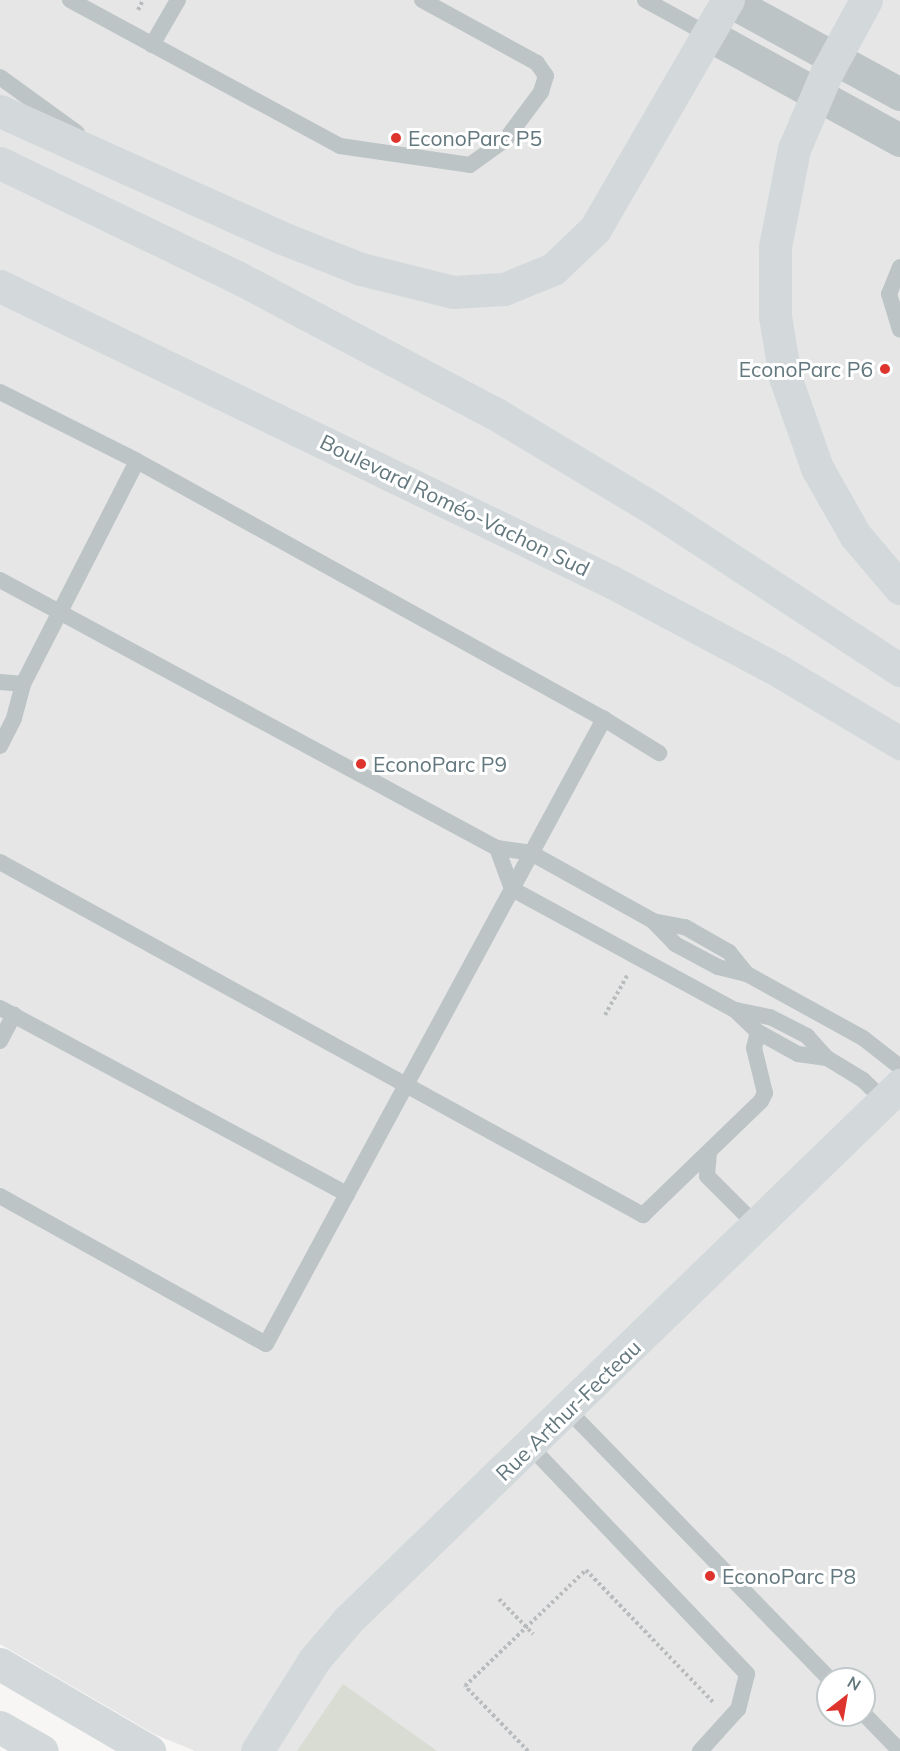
<!DOCTYPE html>
<meta charset="utf-8">
<style>
body{margin:0}
#map{position:relative;width:900px;height:1751px;overflow:hidden;background:#f7f6f4;font-family:Mulish,sans-serif}
div>[style]{position:absolute}
.built>*{inset:0;background:#e5e6e5}
.green>*{inset:0;background:#d8dcd3}
.path>*{height:4px;margin-top:-2px;transform-origin:0;background:repeating-linear-gradient(90deg,#b8bcbe 0 3px,transparent 0 6px)}
.lane>*{height:16px;margin:-8px;padding:0 8px;transform-origin:8px;border-radius:8px;background:#bdc4c6}
.street>*{height:33px;margin:-16.5px;padding:0 16.5px;transform-origin:16.5px;border-radius:16.5px;background:#bdc4c6}
.secondary>*{height:33px;margin:-16.5px;padding:0 16.5px;transform-origin:16.5px;border-radius:16.5px;background:#d3d9db}
.dots>*{width:16px;height:16px;translate:-50% -50%;box-sizing:border-box;border:3px solid #fff;border-radius:50%}
span{translate:-50% -50%;white-space:nowrap;text-align:center;line-height:1.15;-webkit-text-stroke:6px #fff;paint-order:stroke}
.poi-label{font-size:21px;color:#63787e}
.left{translate:0 -50%;text-align:left}
.right{translate:-100% -50%;text-align:right}
.street-label{font-size:21px;color:#63787e}
.north{position:absolute;left:816px;top:1667px;width:60px;height:60px;box-sizing:border-box;background:#fff;border:2px solid #c1c9cb;border-radius:50%;rotate:31deg;font-size:16px;font-weight:700;line-height:24px;text-align:center;color:#63787e}
.north::after{content:'';display:block;margin:auto;width:21px;height:27px;background:#dd352e;clip-path:polygon(50% 0,100% 100%,50% 72%,0 100%)}
</style>
<div id="map">
<div class="built">
<i style="clip-path:polygon(evenodd,0 0,900px 0,900px 1751px,195px 1751px,154px 1734px,0 1644px,0 0,828px 1679px,864px 1679px,864px 1715px,828px 1715px,828px 1679px)"></i>
</div>
<div class="green">
<i style="clip-path:polygon(343px 1684px,437px 1751px,297px 1751px)"></i>
</div>
<div class="path">
<i style="left:138px;top:10px;width:11px;rotate:-63deg"></i>
<i style="left:605px;top:1015px;width:45px;rotate:-60.6deg"></i>
<i style="left:499px;top:1599px;width:49px;rotate:45.8deg"></i>
<i style="left:528px;top:1751px;width:91px;rotate:-134.1deg"></i>
<i style="left:465px;top:1686px;width:168px;rotate:-43.8deg"></i>
<i style="left:586px;top:1570px;width:185px;rotate:46.1deg"></i>
</div>
<div class="lane">
<i style="left:70px;top:0;width:307px;rotate:28.4deg"></i>
<i style="left:340px;top:146px;width:131px;rotate:8.3deg"></i>
<i style="left:470px;top:165px;width:44px;rotate:-35.8deg"></i>
<i style="left:506px;top:139px;width:59px;rotate:-53.3deg"></i>
<i style="left:541px;top:92px;width:17px;rotate:-73deg"></i>
<i style="left:546px;top:76px;width:16px;rotate:-125deg"></i>
<i style="left:537px;top:63px;width:131px;rotate:-151.3deg"></i>
<i style="left:645px;top:0;width:73px;rotate:28.7deg"></i>
<i style="left:152px;top:45px;width:52px;rotate:-60deg"></i>
<i style="left:0;top:77px;width:95px;rotate:36deg"></i>
<i style="left:900px;top:267px;width:29px;rotate:112deg"></i>
<i style="left:889px;top:294px;width:37px;rotate:73deg"></i>
<i style="left:0;top:392px;width:153px;rotate:26.7deg"></i>
<i style="left:137px;top:461px;width:534px;rotate:28.92deg"></i>
<i style="left:604px;top:719px;width:65px;rotate:31.7deg"></i>
<i style="left:0;top:580px;width:565px;rotate:28.34deg"></i>
<i style="left:497px;top:848px;width:34px;rotate:8deg"></i>
<i style="left:531px;top:853px;width:140px;rotate:29.1deg"></i>
<i style="left:653px;top:921px;width:32px;rotate:46deg"></i>
<i style="left:675px;top:944px;width:49px;rotate:28.1deg"></i>
<i style="left:718px;top:967px;width:30px;rotate:14deg"></i>
<i style="left:747px;top:974px;width:132px;rotate:28.9deg"></i>
<i style="left:863px;top:1038px;width:47px;rotate:38.1deg"></i>
<i style="left:0;top:682px;width:23px;rotate:5deg"></i>
<i style="left:0;top:746px;width:31px;rotate:-63deg"></i>
<i style="left:14px;top:718px;width:35px;rotate:-75deg"></i>
<i style="left:23px;top:684px;width:250px;rotate:-62.9deg"></i>
<i style="left:497px;top:848px;width:44px;rotate:69.9deg"></i>
<i style="left:512px;top:889px;width:254px;rotate:28.5deg"></i>
<i style="left:735px;top:1010px;width:32px;rotate:44deg"></i>
<i style="left:758px;top:1032px;width:46px;rotate:28.8deg"></i>
<i style="left:798px;top:1054px;width:29px;rotate:8deg"></i>
<i style="left:0;top:862px;width:734px;rotate:28.77deg"></i>
<i style="left:643px;top:1215px;width:164px;rotate:-44deg"></i>
<i style="left:761px;top:1101px;width:9px;rotate:-63deg"></i>
<i style="left:765px;top:1093px;width:46px;rotate:-103.7deg"></i>
<i style="left:754px;top:1048px;width:16px;rotate:-76deg"></i>
<i style="left:653px;top:921px;width:33px;rotate:11deg"></i>
<i style="left:685px;top:927px;width:51px;rotate:29.6deg"></i>
<i style="left:729px;top:952px;width:28px;rotate:51deg"></i>
<i style="left:0;top:1008px;width:394px;rotate:28.2deg"></i>
<i style="left:736px;top:1010px;width:35px;rotate:12deg"></i>
<i style="left:770px;top:1017px;width:42px;rotate:27.2deg"></i>
<i style="left:807px;top:1036px;width:30px;rotate:48deg"></i>
<i style="left:827px;top:1058px;width:42px;rotate:31.4deg"></i>
<i style="left:863px;top:1080px;width:30px;rotate:44deg"></i>
<i style="left:0;top:1041px;width:30px;rotate:-62deg"></i>
<i style="left:709px;top:1153px;width:23px;rotate:95deg"></i>
<i style="left:707px;top:1176px;width:71px;rotate:45deg"></i>
<i style="left:0;top:1196px;width:304px;rotate:29.1deg"></i>
<i style="left:266px;top:1344px;width:711px;rotate:-61.6deg"></i>
<i style="left:568px;top:1410px;width:376px;rotate:45.8deg"></i>
<i style="left:530px;top:1446px;width:315px;rotate:46.4deg"></i>
<i style="left:747px;top:1674px;width:36px;rotate:104deg"></i>
<i style="left:738px;top:1709px;width:57px;rotate:132.1deg"></i>
<i style="left:864px;top:1714px;width:52px;rotate:45.8deg"></i>
</div>
<div class="street">
<i style="left:728px;top:0;width:196px;rotate:28.7deg"></i>
<i style="left:709px;top:35px;width:218px;rotate:28.8deg"></i>
</div>
<div class="secondary">
<i style="left:866px;top:0;width:84px;rotate:118.4deg"></i>
<i style="left:826px;top:74px;width:82px;rotate:113.1deg"></i>
<i style="left:794px;top:149px;width:100px;rotate:101deg"></i>
<i style="left:775px;top:247px;width:69px;rotate:90deg"></i>
<i style="left:775px;top:316px;width:62px;rotate:80.7deg"></i>
<i style="left:785px;top:377px;width:96px;rotate:70.6deg"></i>
<i style="left:817px;top:468px;width:77px;rotate:60.4deg"></i>
<i style="left:855px;top:535px;width:70px;rotate:49.7deg"></i>
<i style="left:0;top:111px;width:307px;rotate:24.2deg"></i>
<i style="left:280px;top:237px;width:87px;rotate:21.6deg"></i>
<i style="left:361px;top:269px;width:95px;rotate:14deg"></i>
<i style="left:453px;top:292px;width:51px;rotate:-3.4deg"></i>
<i style="left:504px;top:289px;width:53px;rotate:-22.2deg"></i>
<i style="left:553px;top:269px;width:58px;rotate:-43.6deg"></i>
<i style="left:595px;top:229px;width:265px;rotate:-59.9deg"></i>
<i style="left:0;top:163px;width:263px;rotate:25.7deg"></i>
<i style="left:237px;top:277px;width:293px;rotate:27.9deg"></i>
<i style="left:496px;top:414px;width:181px;rotate:31deg"></i>
<i style="left:651px;top:507px;width:298px;rotate:33.2deg"></i>
<i style="left:0;top:286px;width:680px;rotate:25.81deg"></i>
<i style="left:612px;top:582px;width:191px;rotate:28deg"></i>
<i style="left:781px;top:672px;width:139px;rotate:30.8deg"></i>
<i style="left:0;top:1664px;width:173px;rotate:30.3deg"></i>
<i style="left:0;top:1727px;width:48px;rotate:29.7deg"></i>
<i style="left:257px;top:1751px;width:107px;rotate:-57.9deg"></i>
<i style="left:314px;top:1660px;width:52px;rotate:-49.6deg"></i>
<i style="left:348px;top:1620px;width:769px;rotate:-44.1deg"></i>
</div>
<div class="dots">
<i style="left:396px;top:138px;background:#dd352e"></i>
<i style="left:885px;top:369px;background:#dd352e"></i>
<i style="left:361px;top:764px;background:#dd352e"></i>
<i style="left:710px;top:1576px;background:#dd352e"></i>
</div>
<div class="poi-label">
<span class="left" style="left:408px;top:138px">EconoParc P5</span>
<span class="right" style="left:873px;top:369px">EconoParc P6</span>
<span class="left" style="left:373px;top:764px">EconoParc P9</span>
<span class="left" style="left:722px;top:1576px">EconoParc P8</span>
</div>
<div class="street-label">
<span style="left:455px;top:505px;rotate:26deg">Boulevard Roméo-Vachon Sud</span>
<span style="left:568px;top:1410px;rotate:-44deg">Rue Arthur-Fecteau</span>
</div>
<div class="north">N</div>
</div>
